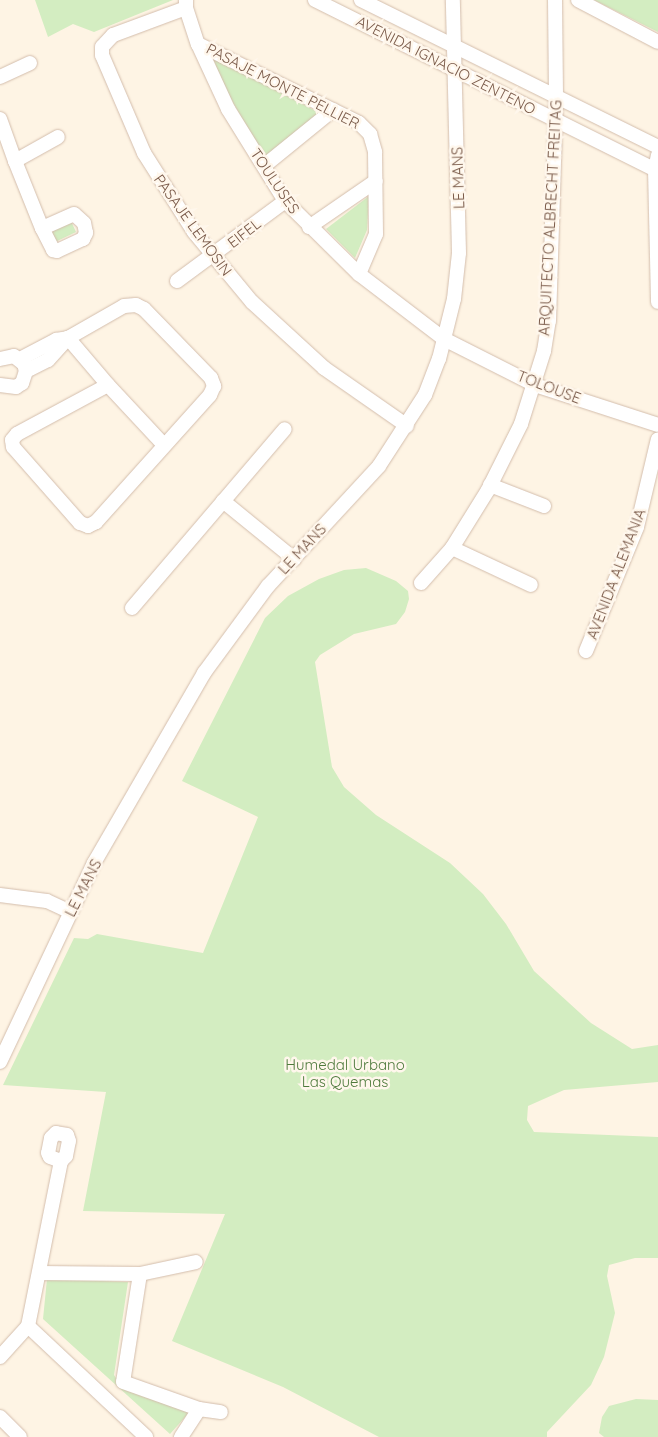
<!DOCTYPE html>
<style>
body{margin:0}
#map{position:relative;width:658px;height:1437px;overflow:hidden;background:#fef4e4;font-family:Quicksand,sans-serif}
div>[style]{position:absolute}
.green>*{inset:0;background:#d3edc1}
.roads{filter:drop-shadow(0 0 1px #d3bdac) drop-shadow(0 0 1px #d3bdac)}
.minor>*{height:14px;margin:-7px;padding:0 7px;transform-origin:7px;border-radius:7px;background:#fff}
span{translate:-50% -50%;white-space:nowrap;text-align:center;line-height:1.15;-webkit-text-stroke:5px #fff7ec;paint-order:stroke}
.street-label{font-size:15px;color:#795948}
.park-label{font-size:15px;color:#4e7a3c}
</style>
<div id="map">
<div class="green">
<i style="clip-path:polygon(35px 0,173px 0,94px 32px,73px 24px,48px 37px)"></i>
<i style="clip-path:polygon(594px 0,658px 0,658px 32px)"></i>
<i style="clip-path:polygon(212px 57px,320px 113px,266px 159px,229px 96px)"></i>
<i style="clip-path:polygon(369px 196px,367px 230px,355px 258px,326px 229px)"></i>
<i style="clip-path:polygon(69px 217px,76px 232px,53px 243px,46px 227px)"></i>
<i style="clip-path:polygon(366px 568px,396px 581px,408px 591px,409px 599px,405px 612px,396px 624px,354px 634px,320px 655px,315px 662px,332px 767px,344px 787px,376px 815px,450px 863px,483px 894px,506px 924px,534px 971px,591px 1023px,632px 1049px,658px 1045px,658px 1082px,564px 1090px,528px 1106px,527px 1120px,534px 1132px,658px 1137px,658px 1258px,635px 1258px,609px 1265px,607px 1276px,615px 1313px,604px 1357px,591px 1385px,547px 1432px,547px 1437px,379px 1437px,283px 1387px,172px 1341px,225px 1214px,83px 1211px,106px 1092px,3px 1085px,74px 938px,88px 939px,97px 934px,203px 953px,258px 817px,182px 781px,265px 618px,288px 596px,319px 579px,344px 570px)"></i>
<i style="clip-path:polygon(47px 1279px,128px 1282px,114px 1375px,122px 1387px,195px 1406px,170px 1434px,43px 1319px)"></i>
<i style="clip-path:polygon(636px 1399px,658px 1400px,658px 1437px,604px 1437px,599px 1433px,602px 1417px,609px 1406px)"></i>
</div>
<div class="roads">
<div class="minor">
<i style="left:186px;top:0;width:8px;rotate:90deg"></i>
<i style="left:186px;top:8px;width:38px;rotate:72deg"></i>
<i style="left:198px;top:44px;width:72px;rotate:65.2deg"></i>
<i style="left:228px;top:109px;width:108px;rotate:58.2deg"></i>
<i style="left:285px;top:201px;width:104px;rotate:44.6deg"></i>
<i style="left:359px;top:274px;width:107px;rotate:37.4deg"></i>
<i style="left:444px;top:339px;width:102px;rotate:26.8deg"></i>
<i style="left:535px;top:385px;width:129px;rotate:18deg"></i>
<i style="left:315px;top:0;width:383px;rotate:26.5deg"></i>
<i style="left:361px;top:0;width:331px;rotate:26.3deg"></i>
<i style="left:578px;top:0;width:90px;rotate:27.7deg"></i>
<i style="left:186px;top:8px;width:78px;rotate:159.7deg"></i>
<i style="left:113px;top:35px;width:16px;rotate:133deg"></i>
<i style="left:102px;top:47px;width:8px;rotate:90deg"></i>
<i style="left:102px;top:55px;width:107px;rotate:66.8deg"></i>
<i style="left:144px;top:153px;width:93px;rotate:57.7deg"></i>
<i style="left:194px;top:232px;width:91px;rotate:50.4deg"></i>
<i style="left:252px;top:302px;width:98px;rotate:42.5deg"></i>
<i style="left:324px;top:368px;width:101px;rotate:34.9deg"></i>
<i style="left:198px;top:44px;width:179px;rotate:26.1deg"></i>
<i style="left:359px;top:123px;width:16px;rotate:45deg"></i>
<i style="left:370px;top:134px;width:19px;rotate:74deg"></i>
<i style="left:375px;top:152px;width:82px;rotate:89.3deg"></i>
<i style="left:376px;top:234px;width:43px;rotate:113deg"></i>
<i style="left:0;top:77px;width:33px;rotate:-25deg"></i>
<i style="left:0;top:119px;width:45px;rotate:70.3deg"></i>
<i style="left:15px;top:161px;width:72px;rotate:68.1deg"></i>
<i style="left:42px;top:228px;width:25px;rotate:63deg"></i>
<i style="left:53px;top:250px;width:4px;rotate:14deg"></i>
<i style="left:57px;top:251px;width:29px;rotate:-25deg"></i>
<i style="left:83px;top:239px;width:7px;rotate:-63deg"></i>
<i style="left:86px;top:233px;width:10px;rotate:-101deg"></i>
<i style="left:84px;top:223px;width:13px;rotate:-138deg"></i>
<i style="left:74px;top:214px;width:35px;rotate:156deg"></i>
<i style="left:658px;top:155px;width:14px;rotate:102deg"></i>
<i style="left:655px;top:169px;width:133px;rotate:88.7deg"></i>
<i style="left:15px;top:161px;width:49px;rotate:-29.2deg"></i>
<i style="left:264px;top:166px;width:89px;rotate:-39.1deg"></i>
<i style="left:309px;top:227px;width:81px;rotate:-34.5deg"></i>
<i style="left:177px;top:281px;width:134px;rotate:-36.5deg"></i>
<i style="left:0;top:359px;width:14px;rotate:-12deg"></i>
<i style="left:14px;top:356px;width:13px;rotate:39deg"></i>
<i style="left:24px;top:364px;width:7px;rotate:74deg"></i>
<i style="left:26px;top:371px;width:13px;rotate:108deg"></i>
<i style="left:22px;top:383px;width:7px;rotate:146deg"></i>
<i style="left:16px;top:387px;width:16px;rotate:-173deg"></i>
<i style="left:20px;top:359px;width:41px;rotate:-27.8deg"></i>
<i style="left:56px;top:340px;width:12px;rotate:-9deg"></i>
<i style="left:68px;top:338px;width:64px;rotate:-29.7deg"></i>
<i style="left:124px;top:306px;width:12px;rotate:-5deg"></i>
<i style="left:136px;top:305px;width:9px;rotate:27deg"></i>
<i style="left:144px;top:309px;width:96px;rotate:45.8deg"></i>
<i style="left:211px;top:378px;width:9px;rotate:69deg"></i>
<i style="left:214px;top:386px;width:10px;rotate:114deg"></i>
<i style="left:210px;top:395px;width:171px;rotate:131.9deg"></i>
<i style="left:96px;top:522px;width:9px;rotate:153deg"></i>
<i style="left:88px;top:526px;width:9px;rotate:-159deg"></i>
<i style="left:80px;top:523px;width:101px;rotate:-131.4deg"></i>
<i style="left:13px;top:447px;width:7px;rotate:-98deg"></i>
<i style="left:12px;top:440px;width:8px;rotate:-50deg"></i>
<i style="left:17px;top:434px;width:103px;rotate:-28.3deg"></i>
<i style="left:108px;top:385px;width:62px;rotate:-130.4deg"></i>
<i style="left:26px;top:371px;width:25px;rotate:-27deg"></i>
<i style="left:48px;top:360px;width:30px;rotate:-48deg"></i>
<i style="left:108px;top:385px;width:82px;rotate:47deg"></i>
<i style="left:490px;top:485px;width:58px;rotate:21.3deg"></i>
<i style="left:223px;top:501px;width:92px;rotate:39.2deg"></i>
<i style="left:452px;top:548px;width:87px;rotate:25.1deg"></i>
<i style="left:421px;top:583px;width:47px;rotate:-48.5deg"></i>
<i style="left:452px;top:548px;width:68px;rotate:-58.2deg"></i>
<i style="left:488px;top:490px;width:74px;rotate:-63.4deg"></i>
<i style="left:521px;top:424px;width:77px;rotate:-72.5deg"></i>
<i style="left:544px;top:351px;width:30px;rotate:-81deg"></i>
<i style="left:549px;top:321px;width:226px;rotate:-88.2deg"></i>
<i style="left:556px;top:95px;width:95px;rotate:-90.6deg"></i>
<i style="left:132px;top:608px;width:235px;rotate:-49.5deg"></i>
<i style="left:586px;top:651px;width:134px;rotate:-67.6deg"></i>
<i style="left:637px;top:527px;width:90px;rotate:-76.6deg"></i>
<i style="left:0;top:895px;width:47px;rotate:7.3deg"></i>
<i style="left:47px;top:901px;width:26px;rotate:25deg"></i>
<i style="left:0;top:1062px;width:220px;rotate:-64.7deg"></i>
<i style="left:94px;top:863px;width:220px;rotate:-59.9deg"></i>
<i style="left:204px;top:673px;width:108px;rotate:-53.7deg"></i>
<i style="left:268px;top:586px;width:163px;rotate:-47.2deg"></i>
<i style="left:379px;top:466px;width:85px;rotate:-57.1deg"></i>
<i style="left:425px;top:395px;width:39px;rotate:-69deg"></i>
<i style="left:439px;top:359px;width:62px;rotate:-76deg"></i>
<i style="left:454px;top:299px;width:46px;rotate:-83.8deg"></i>
<i style="left:459px;top:253px;width:253px;rotate:-91.4deg"></i>
<i style="left:39px;top:1273px;width:101px;rotate:0.6deg"></i>
<i style="left:140px;top:1274px;width:57px;rotate:-12.1deg"></i>
<i style="left:140px;top:1274px;width:109px;rotate:98.9deg"></i>
<i style="left:123px;top:1382px;width:81px;rotate:19.6deg"></i>
<i style="left:199px;top:1409px;width:22px;rotate:8deg"></i>
<i style="left:28px;top:1326px;width:162px;rotate:43.2deg"></i>
<i style="left:0;top:1357px;width:42px;rotate:-47.9deg"></i>
<i style="left:28px;top:1326px;width:168px;rotate:-78.7deg"></i>
<i style="left:61px;top:1161px;width:7px;rotate:-45deg"></i>
<i style="left:66px;top:1156px;width:15px;rotate:-79deg"></i>
<i style="left:69px;top:1141px;width:6px;rotate:-108deg"></i>
<i style="left:67px;top:1135px;width:11px;rotate:-170deg"></i>
<i style="left:56px;top:1133px;width:7px;rotate:135deg"></i>
<i style="left:51px;top:1138px;width:15px;rotate:101deg"></i>
<i style="left:48px;top:1153px;width:4px;rotate:63deg"></i>
<i style="left:50px;top:1157px;width:12px;rotate:20deg"></i>
<i style="left:0;top:1417px;width:28px;rotate:45deg"></i>
<i style="left:181px;top:1437px;width:33px;rotate:-57deg"></i>
</div>
</div>
<div class="street-label">
<span style="left:446px;top:65px;rotate:27deg">AVENIDA IGNACIO ZENTENO</span>
<span style="left:283px;top:86px;rotate:27deg">PASAJE MONTE PELLIER</span>
<span style="left:458px;top:178px;rotate:-92deg">LE MANS</span>
<span style="left:275px;top:181px;rotate:56deg">TOULUSES</span>
<span style="left:550px;top:218px;rotate:-87deg">ARQUITECTO ALBRECHT FREITAG</span>
<span style="left:193px;top:225px;rotate:54deg">PASAJE LEMOSIN</span>
<span style="left:244px;top:233px;rotate:-38deg">EIFEL</span>
<span style="left:549px;top:387px;rotate:21deg">TOLOUSE</span>
<span style="left:302px;top:549px;rotate:-47deg">LE MANS</span>
<span style="left:616px;top:574px;rotate:-69deg">AVENIDA ALEMANIA</span>
<span style="left:83px;top:888px;rotate:-63deg">LE MANS</span>
</div>
<div class="park-label">
<span style="left:345px;top:1073px">Humedal Urbano<br>Las Quemas</span>
</div>
</div>
